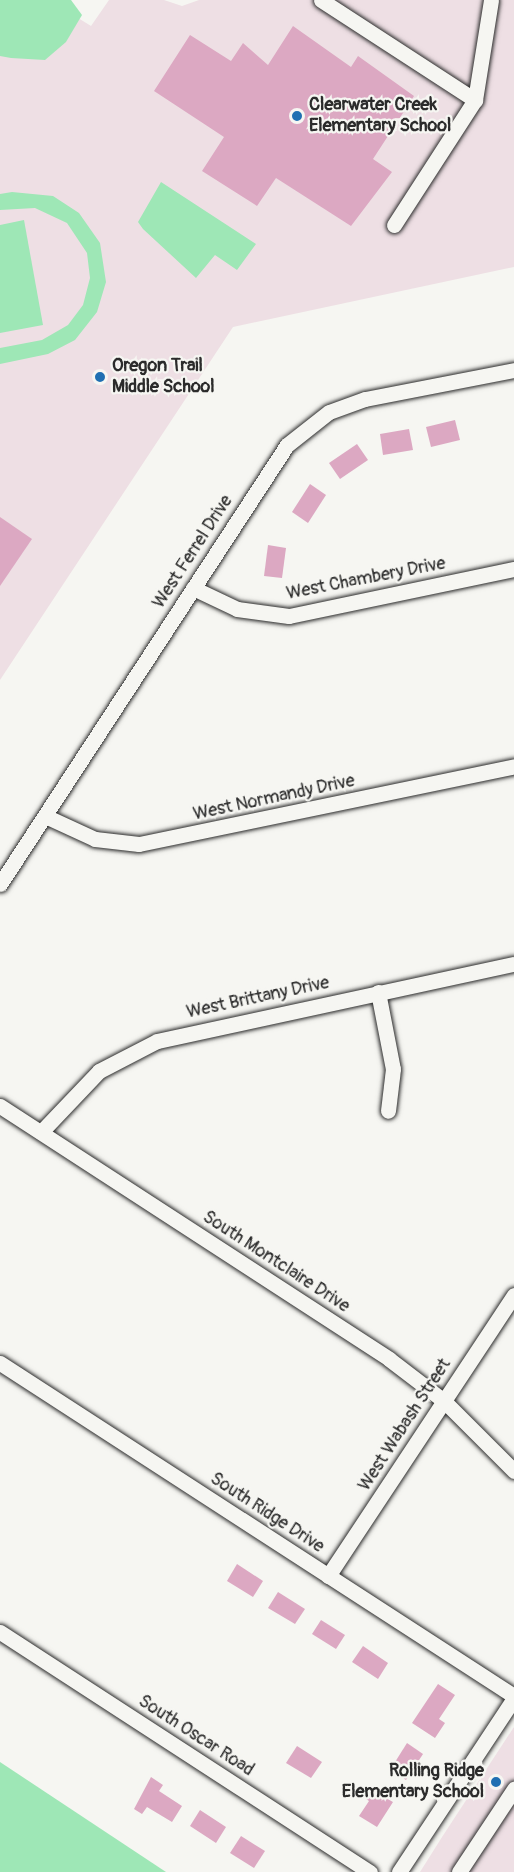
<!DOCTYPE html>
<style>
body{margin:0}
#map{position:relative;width:514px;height:1872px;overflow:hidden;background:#f6f6f2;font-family:Pangolin,sans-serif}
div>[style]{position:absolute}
.built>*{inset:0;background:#eedfe4}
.green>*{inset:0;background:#9ee7b6}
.building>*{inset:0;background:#dca8c2}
.roads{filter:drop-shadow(0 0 2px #2b2b2b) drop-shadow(0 0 2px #2b2b2b)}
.minor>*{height:15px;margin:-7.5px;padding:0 7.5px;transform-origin:7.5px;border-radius:7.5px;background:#f6f6f2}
.dots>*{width:16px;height:16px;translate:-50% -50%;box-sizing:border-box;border:3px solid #f6f6f2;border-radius:50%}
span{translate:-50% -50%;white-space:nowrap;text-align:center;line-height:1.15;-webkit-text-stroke:4.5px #f6f6f2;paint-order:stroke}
.poi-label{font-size:18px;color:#2b2b2b;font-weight:700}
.left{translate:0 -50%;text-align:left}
.right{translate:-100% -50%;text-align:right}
.street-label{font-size:18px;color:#2b2b2b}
</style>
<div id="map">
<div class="built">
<i style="clip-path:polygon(0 0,49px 0,91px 26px,109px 0,164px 0,182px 6px,199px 0,514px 0,514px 267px,233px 327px,0 680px)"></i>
<i style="clip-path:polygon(514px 1727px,514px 1872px,420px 1872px,442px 1837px)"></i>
</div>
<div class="green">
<i style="clip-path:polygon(0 0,71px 0,82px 15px,66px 42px,45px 60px,11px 58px,0 56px)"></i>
<i style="clip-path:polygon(161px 182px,256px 244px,237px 270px,215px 255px,196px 278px,143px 229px,138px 222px)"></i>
<i style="clip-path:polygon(12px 192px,53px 196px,79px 213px,100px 243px,106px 282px,97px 312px,75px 340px,48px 354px,0 364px,0 348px,42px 340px,68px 325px,83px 305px,90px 278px,87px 253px,67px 223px,35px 208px,0 210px,0 194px)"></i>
<i style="clip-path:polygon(24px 220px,43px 325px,0 333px,0 225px)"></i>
<i style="clip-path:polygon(0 1762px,166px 1872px,0 1872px)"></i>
</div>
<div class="building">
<i style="clip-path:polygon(293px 26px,351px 67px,358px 56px,414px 96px,373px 159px,392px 172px,351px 226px,276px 178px,257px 206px,202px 171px,224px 137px,154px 91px,190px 35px,231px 61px,243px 43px,268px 65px)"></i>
<i style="clip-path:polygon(455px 420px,460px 440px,431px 447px,426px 427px)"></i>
<i style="clip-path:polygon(409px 429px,413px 450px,383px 455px,380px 434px)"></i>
<i style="clip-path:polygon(357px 444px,368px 460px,340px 479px,329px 463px)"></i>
<i style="clip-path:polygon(310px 484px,326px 495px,308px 523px,292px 512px)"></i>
<i style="clip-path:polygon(0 517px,32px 539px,0 586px)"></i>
<i style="clip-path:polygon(268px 545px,286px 548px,282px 578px,264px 576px)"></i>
<i style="clip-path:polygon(237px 1564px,263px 1581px,253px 1597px,227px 1581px)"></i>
<i style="clip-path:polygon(278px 1592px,305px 1609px,295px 1624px,268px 1608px)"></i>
<i style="clip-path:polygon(321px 1620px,345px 1635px,336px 1649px,312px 1634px)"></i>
<i style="clip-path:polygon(363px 1646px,388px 1663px,378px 1679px,352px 1662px)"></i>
<i style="clip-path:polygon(438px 1684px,455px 1695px,439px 1719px,445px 1723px,435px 1738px,412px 1723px)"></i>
<i style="clip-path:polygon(407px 1743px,423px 1754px,406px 1780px,390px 1770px)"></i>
<i style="clip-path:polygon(297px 1746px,322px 1762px,311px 1778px,286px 1763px)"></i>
<i style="clip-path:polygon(151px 1777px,163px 1785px,159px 1791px,182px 1806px,172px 1822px,147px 1807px,142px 1814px,134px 1809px)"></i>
<i style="clip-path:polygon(368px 1788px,393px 1802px,377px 1827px,359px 1816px,369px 1801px,362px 1796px)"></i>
<i style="clip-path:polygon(200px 1810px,226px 1827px,216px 1843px,190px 1826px)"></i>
<i style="clip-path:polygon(241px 1836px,265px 1851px,254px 1868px,230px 1853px)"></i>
</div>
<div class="roads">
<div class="minor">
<i style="left:321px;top:0;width:184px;rotate:33deg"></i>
<i style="left:394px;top:225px;width:149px;rotate:-57.1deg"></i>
<i style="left:475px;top:100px;width:101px;rotate:-80.9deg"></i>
<i style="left:193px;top:588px;width:49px;rotate:25.5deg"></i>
<i style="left:237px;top:609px;width:52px;rotate:7.7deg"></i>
<i style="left:289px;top:616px;width:230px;rotate:-11.8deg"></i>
<i style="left:45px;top:816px;width:55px;rotate:24.7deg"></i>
<i style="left:95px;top:839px;width:44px;rotate:6.5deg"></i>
<i style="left:139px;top:844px;width:383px;rotate:-11.7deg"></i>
<i style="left:0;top:884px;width:524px;rotate:-56.83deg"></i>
<i style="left:287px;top:445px;width:53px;rotate:-38.2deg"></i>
<i style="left:329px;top:412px;width:38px;rotate:-20deg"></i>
<i style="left:365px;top:399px;width:152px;rotate:-11deg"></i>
<i style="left:378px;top:992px;width:78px;rotate:79deg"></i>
<i style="left:393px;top:1069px;width:42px;rotate:96.8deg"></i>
<i style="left:0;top:1106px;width:464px;rotate:33deg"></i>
<i style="left:389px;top:1359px;width:69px;rotate:37.4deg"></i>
<i style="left:444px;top:1401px;width:99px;rotate:45deg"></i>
<i style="left:41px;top:1132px;width:84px;rotate:-46.4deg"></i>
<i style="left:99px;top:1071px;width:65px;rotate:-27.3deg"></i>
<i style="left:157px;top:1041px;width:365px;rotate:-12.2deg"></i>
<i style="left:0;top:1363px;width:612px;rotate:32.94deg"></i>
<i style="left:328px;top:1576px;width:337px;rotate:-56.5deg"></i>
<i style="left:0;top:1632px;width:441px;rotate:33deg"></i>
<i style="left:399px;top:1872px;width:209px;rotate:-56.5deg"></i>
<i style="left:459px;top:1872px;width:100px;rotate:-56.5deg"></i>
</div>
</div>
<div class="dots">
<i style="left:297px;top:116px;background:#1f6fb2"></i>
<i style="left:100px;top:377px;background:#1f6fb2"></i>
<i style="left:496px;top:1782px;background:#1f6fb2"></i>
</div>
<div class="poi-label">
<span class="left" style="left:309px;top:116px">Clearwater Creek<br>Elementary School</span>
<span class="left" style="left:112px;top:377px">Oregon Trail<br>Middle School</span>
<span class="right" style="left:484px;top:1782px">Rolling Ridge<br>Elementary School</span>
</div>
<div class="street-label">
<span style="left:193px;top:552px;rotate:-57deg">West Ferrel Drive</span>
<span style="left:366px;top:579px;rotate:-11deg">West Chambery Drive</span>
<span style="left:274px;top:798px;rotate:-12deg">West Normandy Drive</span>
<span style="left:258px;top:998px;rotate:-12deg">West Brittany Drive</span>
<span style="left:276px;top:1262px;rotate:33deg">South Montclaire Drive</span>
<span style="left:405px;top:1425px;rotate:-57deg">West Wabash Street</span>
<span style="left:267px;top:1513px;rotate:33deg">South Ridge Drive</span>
<span style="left:196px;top:1736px;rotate:33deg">South Oscar Road</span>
</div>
</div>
